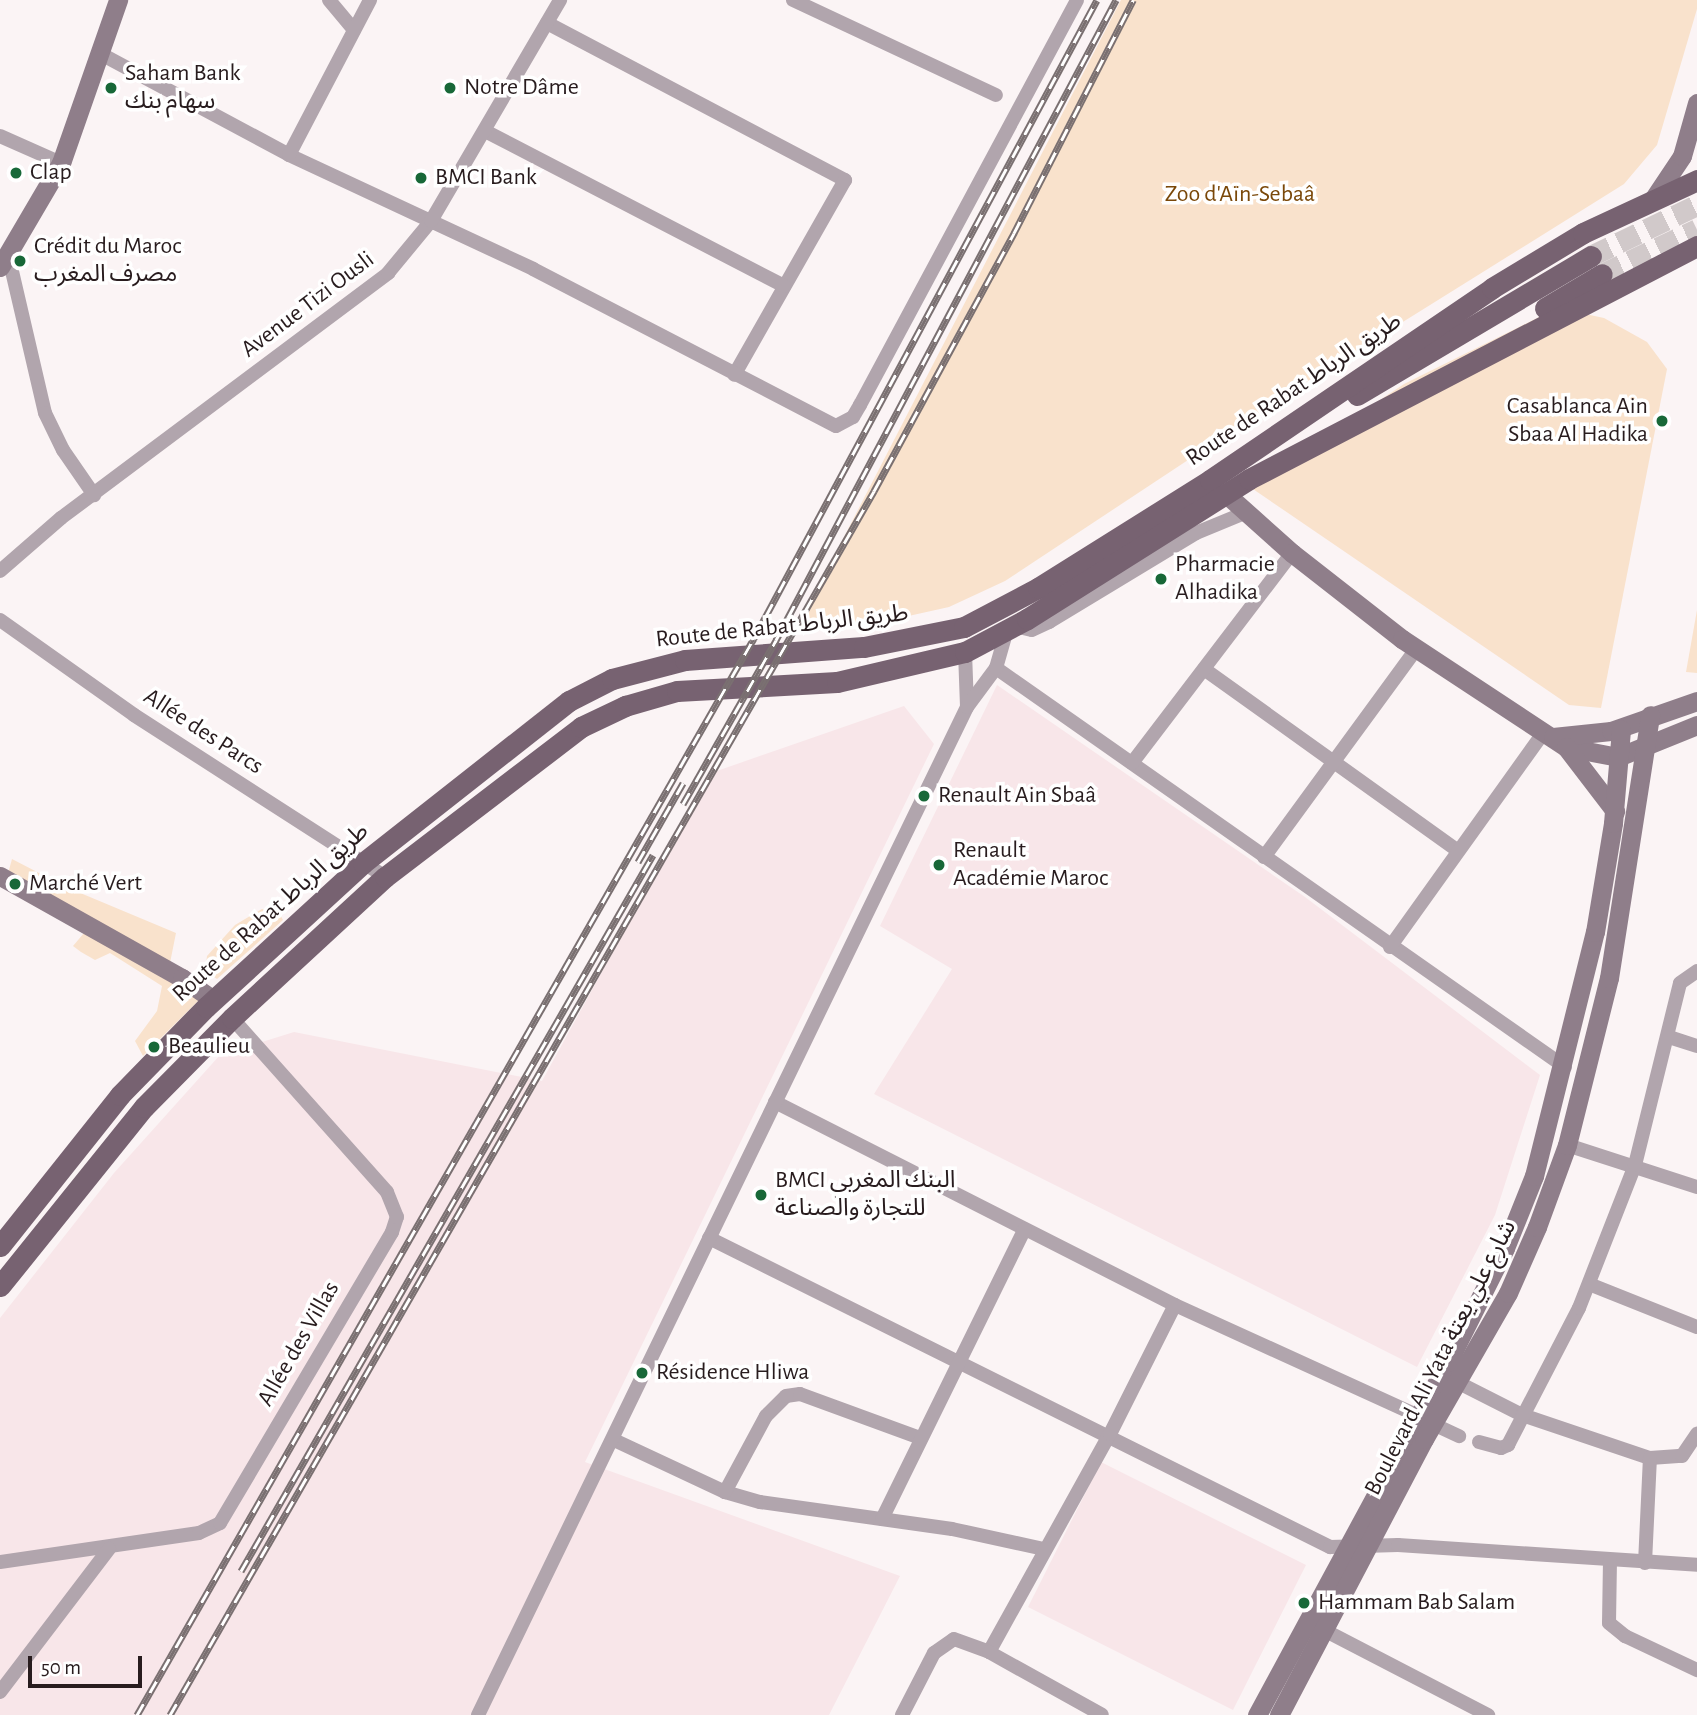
<!DOCTYPE html>
<meta charset="utf-8">
<style>
body{margin:0}
#map{position:relative;width:1697px;height:1715px;overflow:hidden;background:#fbf4f5;font-family:"Alegreya Sans","Noto Sans Arabic",sans-serif}
div>[style]{position:absolute}
.built>*{inset:0;background:#f8e6e9}
.green>*{inset:0;background:#f9e2cc}
.primary-tunnel>*{height:21px;margin-top:-10.5px;transform-origin:0;background:repeating-linear-gradient(90deg,#d1c9ca 0 21px,transparent 0 31px)}
.street>*{height:14px;margin:-7px;padding:0 7px;transform-origin:7px;border-radius:7px;background:#b1a5ad}
.secondary>*{height:19px;margin:-9.5px;padding:0 9.5px;transform-origin:9.5px;border-radius:9.5px;background:#8f7e8a}
.primary>*{height:21px;margin:-10.5px;padding:0 10.5px;transform-origin:10.5px;border-radius:10.5px;background:#776271}
.rail>*{height:7px;margin-top:-3.5px;transform-origin:0;background:repeating-linear-gradient(90deg,#fff 0 13px,#7a7071 0 26px);box-sizing:border-box;border-block:2px solid #7a7071}
.dots>*{width:19px;height:19px;translate:-50% -50%;box-sizing:border-box;border:4px solid #fff;border-radius:50%}
span{translate:-50% -50%;white-space:nowrap;text-align:center;line-height:1.15;-webkit-text-stroke:7px #fff;paint-order:stroke}
.poi-label{font-size:24px;color:#281c1e}
.left{translate:0 -50%;text-align:left}
.right{translate:-100% -50%;text-align:right}
.park-label{font-size:24px;color:#7a4809}
.street-label{font-size:24px;color:#281c1e}
.scale{position:absolute;left:28px;top:1656px;width:114px;height:32px;box-sizing:border-box;border:4px solid #281c1e;border-top:0;padding-left:9px;font-size:21px;line-height:24px;white-space:nowrap;color:#281c1e;-webkit-text-stroke:5px #fff;paint-order:stroke}
</style>
<div id="map">
<div class="built">
<i style="clip-path:polygon(997px 685px,1305px 897px,1540px 1075px,1495px 1215px,1417px 1367px,874px 1094px,952px 969px,880px 926px)"></i>
<i style="clip-path:polygon(904px 706px,934px 744px,585px 1462px,900px 1576px,829px 1715px,0 1715px,0 1318px,114px 1173px,220px 1055px,294px 1032px,542px 1081px,711px 773px)"></i>
<i style="clip-path:polygon(1101px 1462px,1306px 1565px,1233px 1710px,1028px 1607px)"></i>
</div>
<div class="green">
<i style="clip-path:polygon(1121px 0,1697px 0,1697px 9px,1657px 145px,1624px 184px,1297px 388px,1005px 581px,949px 607px,877px 623px,796px 630px)"></i>
<i style="clip-path:polygon(1557px 308px,1604px 318px,1647px 342px,1667px 369px,1601px 708px,1569px 705px,1250px 487px,1404px 384px)"></i>
<i style="clip-path:polygon(1697px 610px,1697px 673px,1686px 672px)"></i>
<i style="clip-path:polygon(12px 859px,66px 887px,176px 933px,170px 963px,7px 877px)"></i>
<i style="clip-path:polygon(262px 909px,279px 913px,283px 920px,217px 979px,205px 971px,207px 956px,235px 925px)"></i>
<i style="clip-path:polygon(84px 933px,200px 999px,143px 1056px,135px 1041px,157px 1011px,162px 986px,110px 953px,95px 960px,81px 952px,73px 946px)"></i>
</div>
<div class="primary-tunnel">
<i style="left:1591px;top:256px;width:118px;rotate:-25.7deg"></i>
<i style="left:1602px;top:274px;width:105px;rotate:-25.3deg"></i>
</div>
<div class="street">
<i style="left:329px;top:0;width:39px;rotate:50deg"></i>
<i style="left:793px;top:0;width:224px;rotate:25.1deg"></i>
<i style="left:547px;top:23px;width:337px;rotate:27.8deg"></i>
<i style="left:845px;top:180px;width:224px;rotate:119.6deg"></i>
<i style="left:101px;top:54px;width:213px;rotate:28.2deg"></i>
<i style="left:289px;top:155px;width:269px;rotate:25deg"></i>
<i style="left:533px;top:269px;width:341px;rotate:27.4deg"></i>
<i style="left:836px;top:426px;width:19px;rotate:-28deg"></i>
<i style="left:853px;top:417px;width:14px;rotate:-60deg"></i>
<i style="left:860px;top:405px;width:459px;rotate:-61.8deg"></i>
<i style="left:485px;top:131px;width:337px;rotate:27.4deg"></i>
<i style="left:0;top:136px;width:67px;rotate:23.9deg"></i>
<i style="left:289px;top:155px;width:175px;rotate:-62.4deg"></i>
<i style="left:8px;top:254px;width:163px;rotate:76.9deg"></i>
<i style="left:45px;top:413px;width:41px;rotate:64.1deg"></i>
<i style="left:63px;top:450px;width:55px;rotate:55.4deg"></i>
<i style="left:0;top:571px;width:81px;rotate:-41deg"></i>
<i style="left:61px;top:518px;width:409px;rotate:-36.8deg"></i>
<i style="left:388px;top:273px;width:67px;rotate:-50.4deg"></i>
<i style="left:431px;top:221px;width:256px;rotate:-59.7deg"></i>
<i style="left:0;top:620px;width:164px;rotate:35.3deg"></i>
<i style="left:134px;top:715px;width:299px;rotate:32.8deg"></i>
<i style="left:1015px;top:626px;width:17px;rotate:13deg"></i>
<i style="left:1032px;top:630px;width:19px;rotate:-25deg"></i>
<i style="left:1049px;top:622px;width:172px;rotate:-31.2deg"></i>
<i style="left:1196px;top:533px;width:55px;rotate:-22.4deg"></i>
<i style="left:965px;top:652px;width:55px;rotate:87.9deg"></i>
<i style="left:996px;top:668px;width:695px;rotate:35.04deg"></i>
<i style="left:1204px;top:669px;width:312px;rotate:35.6deg"></i>
<i style="left:1132px;top:763px;width:264px;rotate:-52.7deg"></i>
<i style="left:1264px;top:857px;width:259px;rotate:-53.8deg"></i>
<i style="left:1390px;top:947px;width:264px;rotate:-54.4deg"></i>
<i style="left:1669px;top:1037px;width:29px;rotate:18deg"></i>
<i style="left:775px;top:1102px;width:449px;rotate:26.9deg"></i>
<i style="left:1175px;top:1305px;width:268px;rotate:24.5deg"></i>
<i style="left:1567px;top:1145px;width:137px;rotate:17.9deg"></i>
<i style="left:709px;top:1238px;width:694px;rotate:26.45deg"></i>
<i style="left:1330px;top:1547px;width:68px;rotate:-1.7deg"></i>
<i style="left:1398px;top:1545px;width:300px;rotate:3.8deg"></i>
<i style="left:1589px;top:1284px;width:116px;rotate:21.7deg"></i>
<i style="left:1457px;top:1382px;width:73px;rotate:26.9deg"></i>
<i style="left:1522px;top:1415px;width:135px;rotate:18.6deg"></i>
<i style="left:1650px;top:1458px;width:32px;rotate:-4deg"></i>
<i style="left:1682px;top:1456px;width:27px;rotate:-56deg"></i>
<i style="left:1433px;top:1424px;width:29px;rotate:25deg"></i>
<i style="left:614px;top:1440px;width:123px;rotate:25.1deg"></i>
<i style="left:725px;top:1492px;width:36px;rotate:16deg"></i>
<i style="left:760px;top:1502px;width:194px;rotate:8deg"></i>
<i style="left:952px;top:1529px;width:94px;rotate:12.3deg"></i>
<i style="left:1479px;top:1442px;width:23px;rotate:15deg"></i>
<i style="left:1501px;top:1448px;width:8px;rotate:-23deg"></i>
<i style="left:1508px;top:1445px;width:154px;rotate:-62.6deg"></i>
<i style="left:1579px;top:1308px;width:154px;rotate:-68.6deg"></i>
<i style="left:1635px;top:1165px;width:187px;rotate:-76.1deg"></i>
<i style="left:1680px;top:983px;width:21px;rotate:-35deg"></i>
<i style="left:725px;top:1492px;width:86px;rotate:-61.7deg"></i>
<i style="left:766px;top:1416px;width:28px;rotate:-45deg"></i>
<i style="left:786px;top:1396px;width:14px;rotate:-8deg"></i>
<i style="left:800px;top:1394px;width:128px;rotate:20.1deg"></i>
<i style="left:882px;top:1519px;width:323px;rotate:-63.8deg"></i>
<i style="left:1610px;top:1560px;width:63px;rotate:90.9deg"></i>
<i style="left:1609px;top:1623px;width:21px;rotate:39deg"></i>
<i style="left:1625px;top:1636px;width:80px;rotate:25.3deg"></i>
<i style="left:0;top:1562px;width:201px;rotate:-8.3deg"></i>
<i style="left:199px;top:1533px;width:23px;rotate:-25deg"></i>
<i style="left:220px;top:1523px;width:338px;rotate:-59.4deg"></i>
<i style="left:392px;top:1232px;width:16px;rotate:-72deg"></i>
<i style="left:397px;top:1217px;width:27px;rotate:-112deg"></i>
<i style="left:387px;top:1192px;width:233px;rotate:-131.7deg"></i>
<i style="left:1645px;top:1563px;width:105px;rotate:-87.3deg"></i>
<i style="left:1324px;top:1630px;width:185px;rotate:27.4deg"></i>
<i style="left:989px;top:1652px;width:249px;rotate:-61deg"></i>
<i style="left:1110px;top:1434px;width:144px;rotate:-63.3deg"></i>
<i style="left:0;top:1692px;width:180px;rotate:-52.7deg"></i>
<i style="left:478px;top:1715px;width:1120px;rotate:-64.12deg"></i>
<i style="left:967px;top:707px;width:49px;rotate:-53.4deg"></i>
<i style="left:996px;top:668px;width:37px;rotate:-74deg"></i>
<i style="left:902px;top:1715px;width:70px;rotate:-62.7deg"></i>
<i style="left:934px;top:1653px;width:24px;rotate:-35deg"></i>
<i style="left:954px;top:1639px;width:37px;rotate:20deg"></i>
<i style="left:989px;top:1652px;width:129px;rotate:29.1deg"></i>
</div>
<div class="secondary">
<i style="left:1654px;top:198px;width:50px;rotate:-56.3deg"></i>
<i style="left:1682px;top:156px;width:55px;rotate:-74.2deg"></i>
<i style="left:0;top:267px;width:121px;rotate:-59.6deg"></i>
<i style="left:61px;top:163px;width:173px;rotate:-70.7deg"></i>
<i style="left:1226px;top:494px;width:89px;rotate:41.8deg"></i>
<i style="left:1292px;top:553px;width:140px;rotate:38deg"></i>
<i style="left:1402px;top:639px;width:196px;rotate:33.4deg"></i>
<i style="left:1566px;top:747px;width:53px;rotate:10.9deg"></i>
<i style="left:1618px;top:757px;width:85px;rotate:-22.1deg"></i>
<i style="left:1553px;top:737px;width:58px;rotate:-5.9deg"></i>
<i style="left:1611px;top:731px;width:91px;rotate:-19.2deg"></i>
<i style="left:1566px;top:747px;width:81px;rotate:52.6deg"></i>
<i style="left:0;top:876px;width:209px;rotate:29.3deg"></i>
<i style="left:182px;top:978px;width:38px;rotate:35deg"></i>
<i style="left:1257px;top:1715px;width:401px;rotate:-61.6deg"></i>
<i style="left:1448px;top:1362px;width:127px;rotate:-63.4deg"></i>
<i style="left:1505px;top:1248px;width:78px;rotate:-68.1deg"></i>
<i style="left:1534px;top:1176px;width:252px;rotate:-76deg"></i>
<i style="left:1595px;top:932px;width:110px;rotate:-80.6deg"></i>
<i style="left:1613px;top:823px;width:94px;rotate:-85.1deg"></i>
<i style="left:1279px;top:1715px;width:312px;rotate:-62.3deg"></i>
<i style="left:1424px;top:1439px;width:168px;rotate:-60.1deg"></i>
<i style="left:1508px;top:1293px;width:72px;rotate:-66.3deg"></i>
<i style="left:1537px;top:1227px;width:87px;rotate:-69.9deg"></i>
<i style="left:1567px;top:1145px;width:172px;rotate:-75.9deg"></i>
<i style="left:1609px;top:978px;width:266px;rotate:-81.1deg"></i>
</div>
<div class="primary">
<i style="left:1545px;top:308px;width:66px;rotate:-30.8deg"></i>
<i style="left:1357px;top:395px;width:272px;rotate:-30.7deg"></i>
<i style="left:0;top:1246px;width:193px;rotate:-51.5deg"></i>
<i style="left:120px;top:1095px;width:123px;rotate:-45.7deg"></i>
<i style="left:206px;top:1007px;width:213px;rotate:-42.5deg"></i>
<i style="left:363px;top:863px;width:262px;rotate:-38.2deg"></i>
<i style="left:569px;top:701px;width:48px;rotate:-27.1deg"></i>
<i style="left:612px;top:679px;width:75px;rotate:-14.6deg"></i>
<i style="left:685px;top:660px;width:179px;rotate:-4.2deg"></i>
<i style="left:864px;top:647px;width:102px;rotate:-11.3deg"></i>
<i style="left:964px;top:627px;width:84px;rotate:-27.8deg"></i>
<i style="left:1038px;top:588px;width:203px;rotate:-32.1deg"></i>
<i style="left:1210px;top:480px;width:341px;rotate:-34.2deg"></i>
<i style="left:1492px;top:288px;width:106px;rotate:-31.1deg"></i>
<i style="left:1583px;top:233px;width:126px;rotate:-24.9deg"></i>
<i style="left:0;top:1286px;width:230px;rotate:-51.2deg"></i>
<i style="left:144px;top:1107px;width:125px;rotate:-45.3deg"></i>
<i style="left:232px;top:1018px;width:208px;rotate:-42.7deg"></i>
<i style="left:385px;top:877px;width:247px;rotate:-37.4deg"></i>
<i style="left:581px;top:727px;width:49px;rotate:-25.5deg"></i>
<i style="left:625px;top:706px;width:54px;rotate:-16.1deg"></i>
<i style="left:677px;top:691px;width:160px;rotate:-3.2deg"></i>
<i style="left:837px;top:682px;width:131px;rotate:-13.2deg"></i>
<i style="left:965px;top:652px;width:70px;rotate:-28deg"></i>
<i style="left:1027px;top:619px;width:262px;rotate:-32.2deg"></i>
<i style="left:1249px;top:479px;width:505px;rotate:-27.48deg"></i>
</div>
<div class="rail">
<i style="left:683px;top:804px;width:189px;rotate:-60.4deg"></i>
<i style="left:776px;top:640px;width:725px;rotate:-62.02deg"></i>
<i style="left:638px;top:862px;width:91px;rotate:-60.3deg"></i>
<i style="left:241px;top:1571px;width:826px;rotate:-60.08deg"></i>
<i style="left:137px;top:1715px;width:1241px;rotate:-60.19deg"></i>
<i style="left:754px;top:638px;width:724px;rotate:-61.74deg"></i>
<i style="left:170px;top:1715px;width:1412px;rotate:-60.09deg"></i>
<i style="left:874px;top:491px;width:294px;rotate:-61.5deg"></i>
<i style="left:1014px;top:233px;width:262px;rotate:-62.9deg"></i>
</div>
<div class="dots">
<i style="left:111px;top:88px;background:#186838"></i>
<i style="left:450px;top:88px;background:#186838"></i>
<i style="left:16px;top:173px;background:#186838"></i>
<i style="left:421px;top:178px;background:#186838"></i>
<i style="left:20px;top:261px;background:#186838"></i>
<i style="left:1662px;top:421px;background:#186838"></i>
<i style="left:1161px;top:579px;background:#186838"></i>
<i style="left:924px;top:796px;background:#186838"></i>
<i style="left:939px;top:865px;background:#186838"></i>
<i style="left:15px;top:884px;background:#186838"></i>
<i style="left:154px;top:1047px;background:#186838"></i>
<i style="left:761px;top:1195px;background:#186838"></i>
<i style="left:642px;top:1373px;background:#186838"></i>
<i style="left:1304px;top:1603px;background:#186838"></i>
</div>
<div class="poi-label">
<span class="left" style="left:125px;top:88px">Saham Bank<br>سهام بنك</span>
<span class="left" style="left:464px;top:88px">Notre Dâme</span>
<span class="left" style="left:30px;top:173px">Clap</span>
<span class="left" style="left:435px;top:178px">BMCI Bank</span>
<span class="left" style="left:34px;top:261px">Crédit du Maroc<br>مصرف المغرب</span>
<span class="right" style="left:1648px;top:421px">Casablanca Ain<br>Sbaa Al Hadika</span>
<span class="left" style="left:1175px;top:579px">Pharmacie<br>Alhadika</span>
<span class="left" style="left:938px;top:796px">Renault Ain Sbaâ</span>
<span class="left" style="left:953px;top:865px">Renault<br>Académie Maroc</span>
<span class="left" style="left:29px;top:884px">Marché Vert</span>
<span class="left" style="left:168px;top:1047px">Beaulieu</span>
<span class="left" style="left:775px;top:1195px">BMCI البنك المغربي<br>للتجارة والصناعة</span>
<span class="left" style="left:656px;top:1373px">Résidence Hliwa</span>
<span class="left" style="left:1318px;top:1603px">Hammam Bab Salam</span>
</div>
<div class="park-label">
<span style="left:1240px;top:195px">Zoo d'Aïn-Sebaâ</span>
</div>
<div class="street-label">
<span style="left:308px;top:305px;rotate:-37deg">Avenue Tizi Ousli</span>
<span style="left:1294px;top:390px;rotate:-34deg">Route de Rabat طريق الرباط</span>
<span style="left:782px;top:627px;rotate:-6deg">Route de Rabat طريق الرباط</span>
<span style="left:203px;top:732px;rotate:33deg">Allée des Parcs</span>
<span style="left:271px;top:913px;rotate:-42deg">Route de Rabat طريق الرباط</span>
<span style="left:299px;top:1344px;rotate:-60deg">Allée des Villas</span>
<span style="left:1441px;top:1358px;rotate:-63deg">Boulevard Ali Yata شارع علي يعتة</span>
</div>
<div class="scale">50 m</div>
</div>
